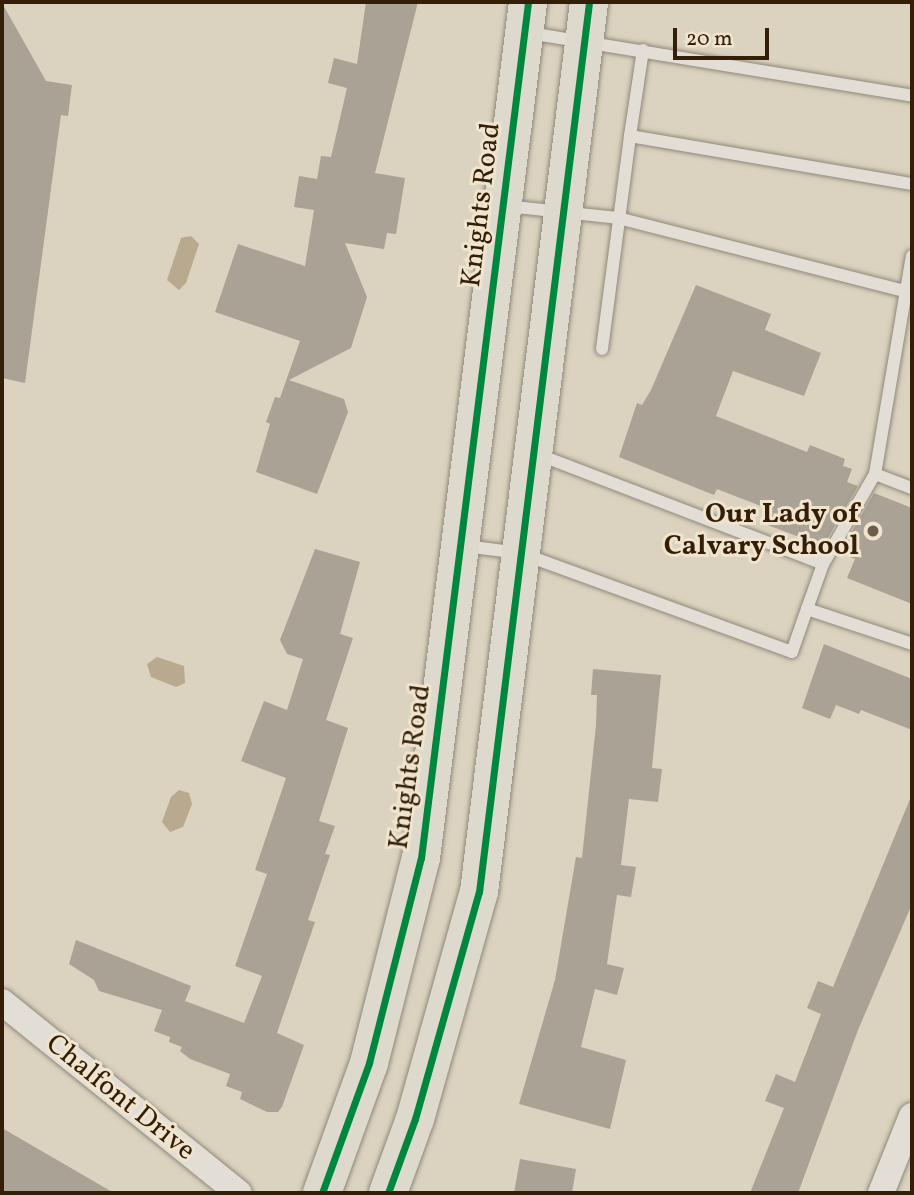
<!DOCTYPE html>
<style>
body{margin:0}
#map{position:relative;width:914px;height:1195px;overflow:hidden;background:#dbd2bf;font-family:Vollkorn,serif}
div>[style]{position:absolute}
.water>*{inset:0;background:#b9a98e}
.building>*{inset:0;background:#aaa294}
.roads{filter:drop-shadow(0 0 2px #90887a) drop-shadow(0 0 2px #90887a)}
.lane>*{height:12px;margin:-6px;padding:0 6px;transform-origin:6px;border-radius:6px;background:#e3ded5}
.street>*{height:26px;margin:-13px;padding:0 13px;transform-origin:13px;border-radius:13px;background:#e3ded5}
.primary>*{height:38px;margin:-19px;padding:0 19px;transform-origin:19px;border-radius:19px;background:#ded9cd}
.cycleway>*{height:7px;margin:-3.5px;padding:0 3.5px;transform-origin:3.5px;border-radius:3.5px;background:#00873e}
.dots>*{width:19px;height:19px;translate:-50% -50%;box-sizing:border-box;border:4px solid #efe4ce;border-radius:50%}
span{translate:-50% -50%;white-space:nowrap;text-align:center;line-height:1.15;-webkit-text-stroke:6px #efe4ce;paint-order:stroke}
.street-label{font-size:28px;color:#341e08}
.poi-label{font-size:28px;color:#341e08;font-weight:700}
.right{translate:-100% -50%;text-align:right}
.frame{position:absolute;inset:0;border:4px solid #341e08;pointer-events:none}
.scale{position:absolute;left:673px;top:28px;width:96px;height:32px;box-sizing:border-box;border:4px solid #341e08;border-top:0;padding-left:9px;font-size:21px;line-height:24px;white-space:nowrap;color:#341e08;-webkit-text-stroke:5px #efe4ce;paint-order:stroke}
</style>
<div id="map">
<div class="water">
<i style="clip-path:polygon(191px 236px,199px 244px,186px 283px,179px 290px,167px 280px,181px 238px)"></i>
<i style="clip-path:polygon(157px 657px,184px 666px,185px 683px,176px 687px,151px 677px,147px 664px)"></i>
<i style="clip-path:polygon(179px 790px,189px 793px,192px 804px,183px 827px,170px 832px,162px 822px,171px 797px)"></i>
</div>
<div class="building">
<i style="clip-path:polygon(366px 2px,418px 2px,375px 173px,405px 178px,396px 234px,387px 233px,384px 249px,345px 243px,367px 297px,351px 348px,289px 380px,344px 399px,348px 412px,317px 494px,256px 472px,270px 424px,266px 422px,275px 397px,280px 398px,300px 341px,215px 312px,238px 244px,305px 266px,314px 210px,294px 207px,299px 176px,317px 179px,321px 156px,331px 157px,347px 88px,328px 83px,334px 58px,357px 64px)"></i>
<i style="clip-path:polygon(2px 3px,46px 81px,72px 85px,68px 116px,61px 115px,57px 144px,25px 383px,2px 378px)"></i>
<i style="clip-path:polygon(696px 285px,771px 314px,765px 330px,821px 353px,804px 396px,733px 371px,716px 416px,807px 452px,810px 445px,845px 459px,843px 466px,852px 469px,847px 482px,858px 486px,823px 546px,765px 524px,771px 510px,717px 489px,714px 495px,619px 457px,637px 403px,642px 405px,651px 390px)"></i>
<i style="clip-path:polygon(874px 493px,912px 508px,912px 604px,847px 578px,855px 559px,840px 553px)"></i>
<i style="clip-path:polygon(315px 549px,360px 562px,340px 634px,353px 638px,326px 720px,348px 728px,319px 821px,335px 826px,325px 854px,330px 855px,308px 920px,315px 922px,277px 1033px,304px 1045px,282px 1107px,278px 1112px,267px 1112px,240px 1099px,242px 1092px,226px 1086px,230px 1074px,190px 1059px,180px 1051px,182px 1047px,169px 1042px,170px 1037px,154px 1031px,162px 1010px,99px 991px,94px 980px,69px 964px,76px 940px,191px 986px,185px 1001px,244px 1023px,262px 976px,235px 966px,267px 874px,255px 870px,286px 778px,241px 761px,264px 701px,287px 710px,303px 659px,287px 654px,280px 640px)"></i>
<i style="clip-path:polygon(824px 644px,912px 679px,912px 730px,861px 710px,859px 714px,836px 705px,830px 719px,802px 708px)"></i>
<i style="clip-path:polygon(593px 669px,661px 675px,652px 768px,662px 769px,658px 802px,629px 799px,621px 865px,636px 867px,631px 897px,617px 895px,607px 964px,624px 968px,617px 995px,595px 989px,581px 1047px,626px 1060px,610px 1129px,519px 1104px,555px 980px,576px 857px,582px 858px,596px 725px,597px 695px,591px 695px)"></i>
<i style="clip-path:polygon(912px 794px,912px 904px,858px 1030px,798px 1193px,750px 1193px,784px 1108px,765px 1101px,776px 1074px,795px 1082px,821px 1014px,807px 1008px,818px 981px,833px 987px)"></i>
<i style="clip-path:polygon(2px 1128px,114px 1193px,2px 1193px)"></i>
<i style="clip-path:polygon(520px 1159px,576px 1169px,572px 1193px,514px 1193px)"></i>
</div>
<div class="roads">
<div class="lane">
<i style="left:529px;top:33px;width:388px;rotate:9.3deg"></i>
<i style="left:643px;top:50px;width:87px;rotate:98.6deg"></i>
<i style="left:630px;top:136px;width:286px;rotate:9.7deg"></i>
<i style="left:506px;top:206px;width:113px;rotate:6.1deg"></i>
<i style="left:618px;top:218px;width:296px;rotate:14.3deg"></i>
<i style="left:602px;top:349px;width:215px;rotate:-82.5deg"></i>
<i style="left:537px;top:454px;width:306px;rotate:21deg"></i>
<i style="left:823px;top:564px;width:48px;rotate:109.6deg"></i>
<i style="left:875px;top:474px;width:40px;rotate:21deg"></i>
<i style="left:465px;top:546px;width:55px;rotate:7.3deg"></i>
<i style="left:520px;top:553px;width:289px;rotate:20deg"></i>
<i style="left:792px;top:652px;width:46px;rotate:-70.8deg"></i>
<i style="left:807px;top:609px;width:111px;rotate:18.4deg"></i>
<i style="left:823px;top:564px;width:104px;rotate:-60deg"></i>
<i style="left:875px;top:474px;width:221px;rotate:-80.4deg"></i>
</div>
<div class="street">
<i style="left:2px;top:1002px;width:304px;rotate:38.9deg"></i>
<i style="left:881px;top:1193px;width:83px;rotate:-68.1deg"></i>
</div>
<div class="primary">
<i style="left:322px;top:1193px;width:138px;rotate:-70.1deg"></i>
<i style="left:369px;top:1063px;width:211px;rotate:-75.8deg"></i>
<i style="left:421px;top:858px;width:863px;rotate:-82.87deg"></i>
<i style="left:388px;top:1193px;width:79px;rotate:-70deg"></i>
<i style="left:415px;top:1119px;width:236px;rotate:-74.3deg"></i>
<i style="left:479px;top:892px;width:897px;rotate:-82.95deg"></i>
</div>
</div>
<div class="cycleway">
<i style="left:322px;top:1193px;width:138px;rotate:-70.1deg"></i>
<i style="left:369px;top:1063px;width:211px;rotate:-75.8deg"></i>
<i style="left:421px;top:858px;width:863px;rotate:-82.87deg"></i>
<i style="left:388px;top:1193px;width:79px;rotate:-70deg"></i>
<i style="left:415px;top:1119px;width:236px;rotate:-74.3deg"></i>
<i style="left:479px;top:892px;width:897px;rotate:-82.95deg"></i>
</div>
<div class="dots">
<i style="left:873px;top:531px;background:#6e5d48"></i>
</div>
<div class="street-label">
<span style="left:482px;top:205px;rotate:-83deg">Knights Road</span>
<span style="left:411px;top:767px;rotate:-82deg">Knights Road</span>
<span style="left:120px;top:1098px;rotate:39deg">Chalfont Drive</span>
</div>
<div class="poi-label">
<span class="right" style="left:859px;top:531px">Our Lady of<br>Calvary School</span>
</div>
<div class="frame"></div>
<div class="scale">20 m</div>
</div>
